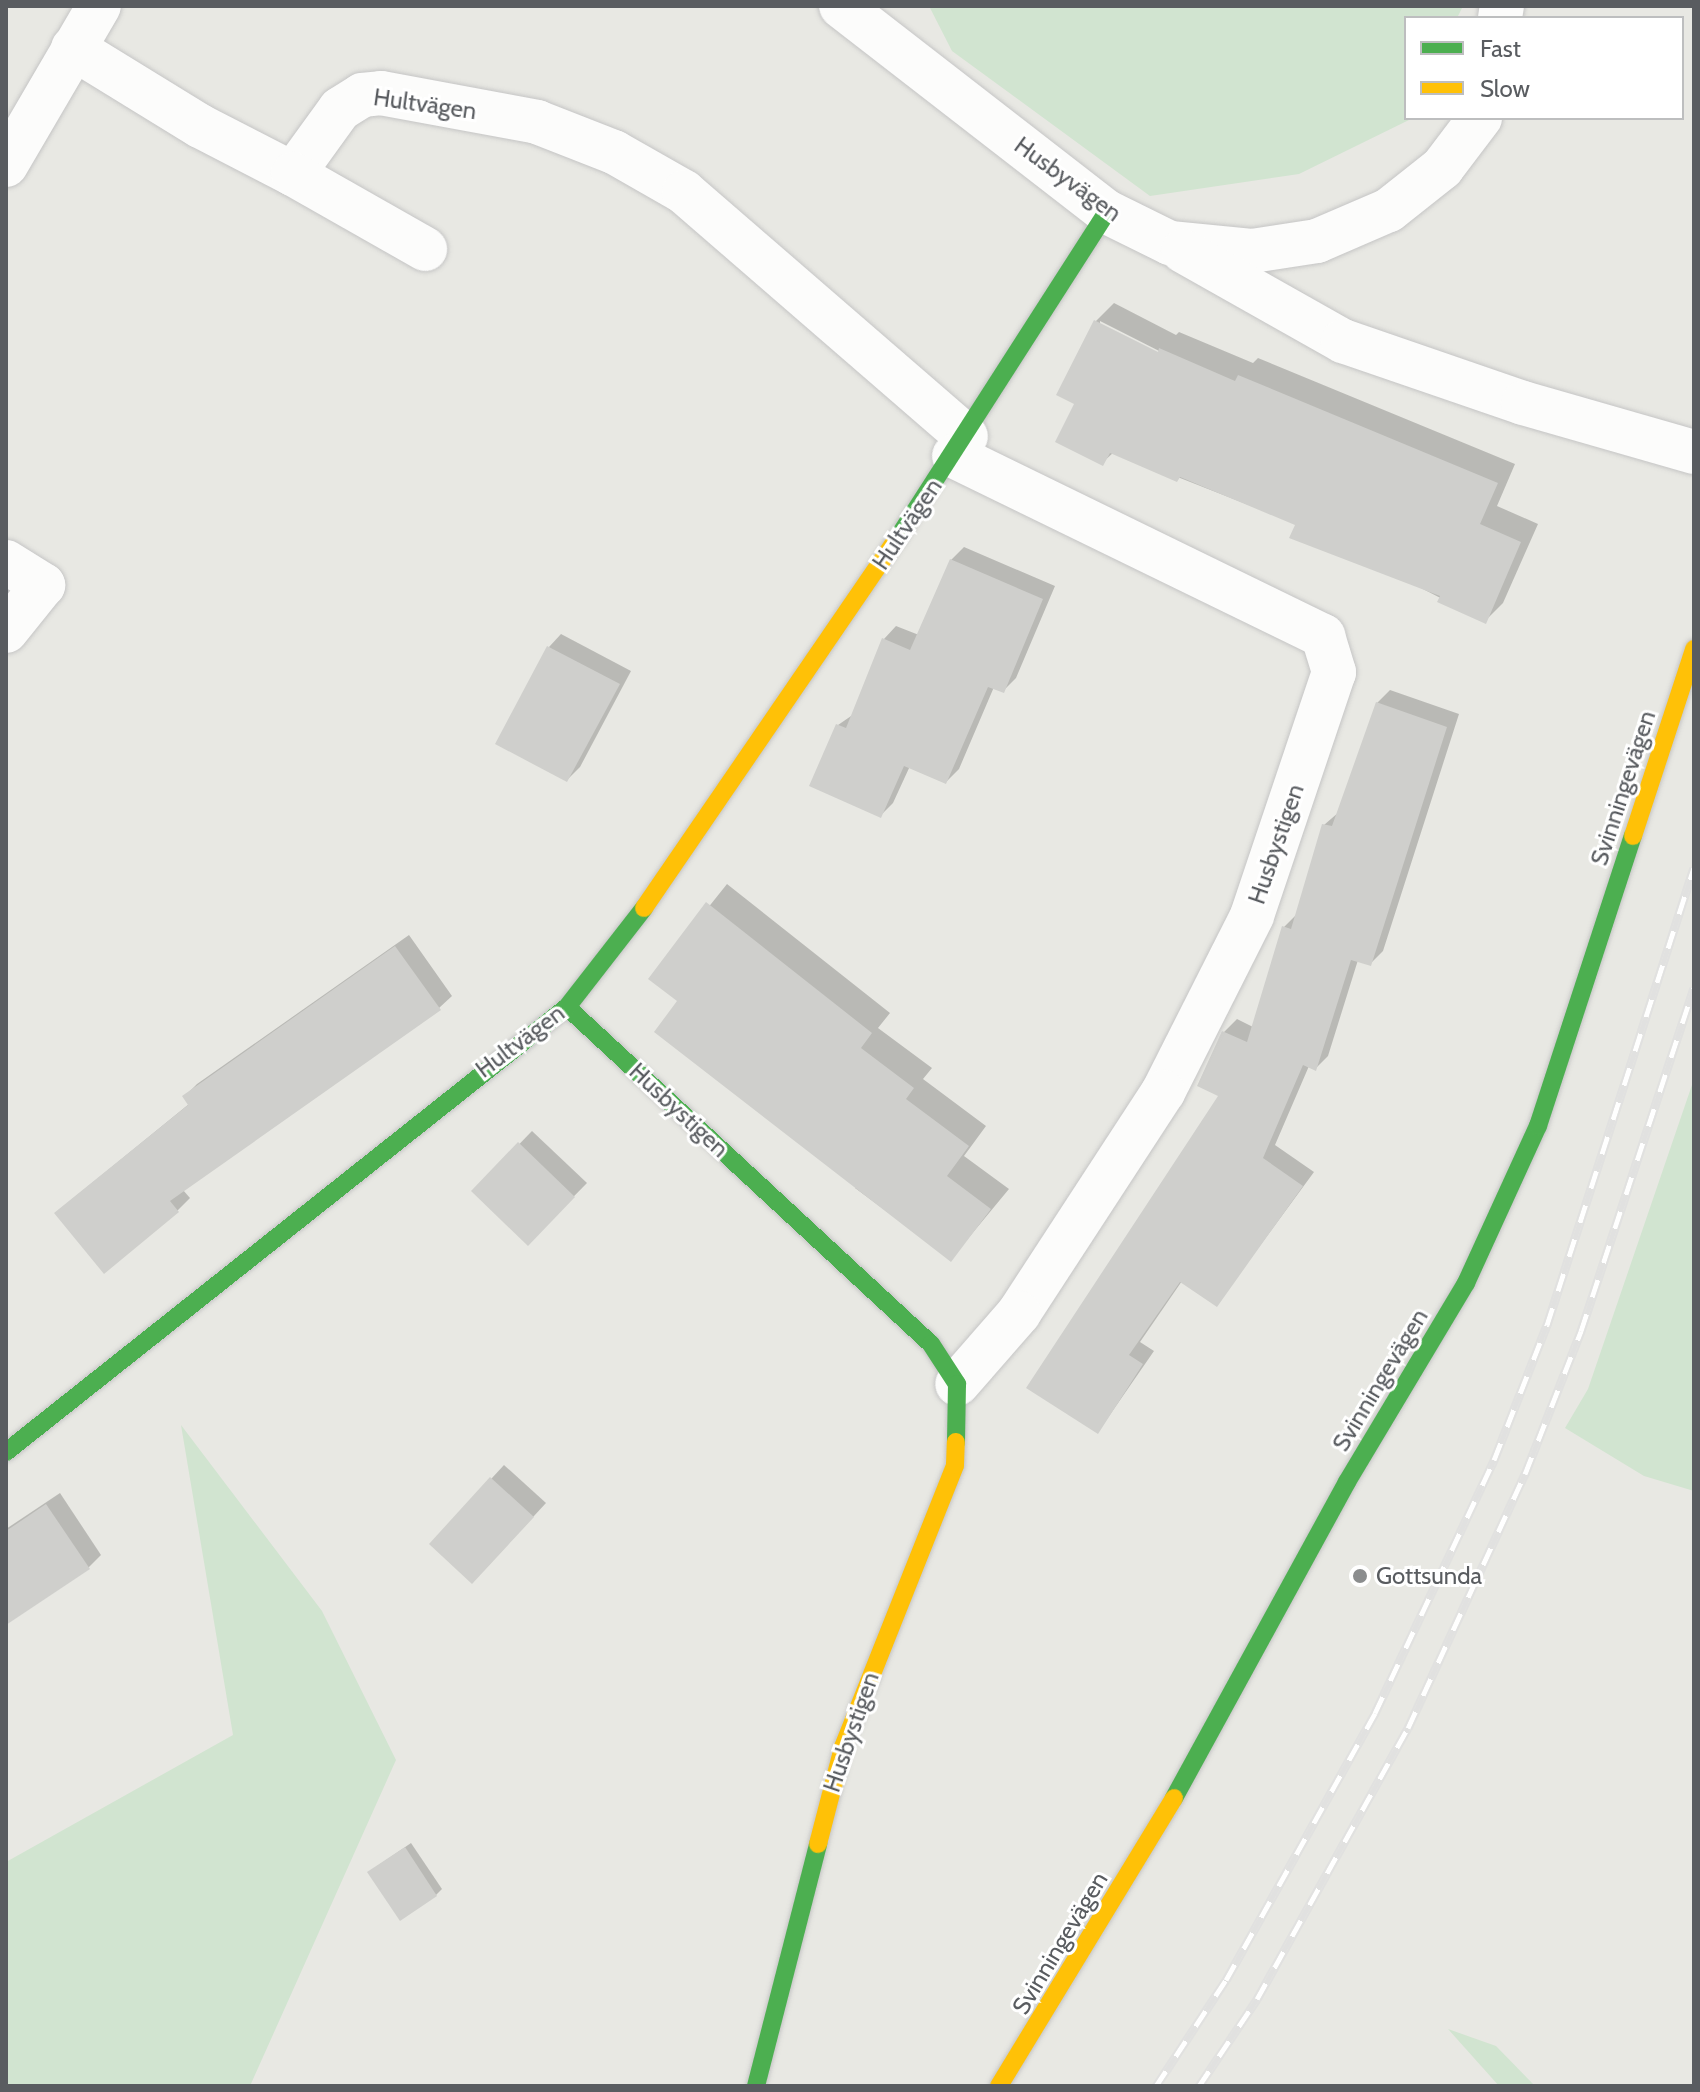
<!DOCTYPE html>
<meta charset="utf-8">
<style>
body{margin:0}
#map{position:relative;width:1700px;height:2092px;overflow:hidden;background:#e8e8e3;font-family:Cabin,sans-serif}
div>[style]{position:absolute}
.green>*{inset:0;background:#d1e4d0}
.shadow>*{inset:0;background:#0003}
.building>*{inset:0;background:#cfcfcc}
.roads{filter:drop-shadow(0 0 2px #c5c5c5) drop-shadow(0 0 2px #c5c5c5)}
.street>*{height:44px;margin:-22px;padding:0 22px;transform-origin:22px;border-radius:22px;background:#fcfcfb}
.fast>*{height:18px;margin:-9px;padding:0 9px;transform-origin:9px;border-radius:9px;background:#4caf50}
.slow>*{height:18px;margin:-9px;padding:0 9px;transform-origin:9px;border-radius:9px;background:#ffc107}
.rail>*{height:9px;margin-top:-4.5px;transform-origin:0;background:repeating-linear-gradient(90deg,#fff 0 18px,#e1e1e0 0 36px);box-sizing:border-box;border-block:2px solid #e1e1e0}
.dots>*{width:22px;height:22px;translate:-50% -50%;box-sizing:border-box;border:4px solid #fff;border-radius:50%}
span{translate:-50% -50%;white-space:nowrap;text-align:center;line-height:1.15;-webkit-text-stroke:6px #fff;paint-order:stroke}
.street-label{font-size:24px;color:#595c60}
.poi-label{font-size:24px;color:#595c60}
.left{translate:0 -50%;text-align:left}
.frame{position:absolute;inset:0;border:8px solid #595c60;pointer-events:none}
.legend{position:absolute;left:1404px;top:16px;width:280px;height:104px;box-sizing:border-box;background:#fff;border:2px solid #bdbebf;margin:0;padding:10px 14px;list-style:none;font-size:24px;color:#595c60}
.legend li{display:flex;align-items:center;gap:16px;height:40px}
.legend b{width:40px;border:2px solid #bdbebf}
</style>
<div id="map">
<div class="green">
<i style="clip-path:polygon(929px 6px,1463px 6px,1457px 18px,1406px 18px,1406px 118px,1411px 119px,1299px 174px,1150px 196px,952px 51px)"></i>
<i style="clip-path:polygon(1694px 1079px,1694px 1491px,1644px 1476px,1565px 1428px,1588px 1389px)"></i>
<i style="clip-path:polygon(181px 1425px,322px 1611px,396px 1760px,250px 2086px,6px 2086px,6px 1862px,233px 1735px)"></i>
<i style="clip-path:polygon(1448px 2029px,1496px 2046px,1535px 2086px,1499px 2086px)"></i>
</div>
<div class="shadow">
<i style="clip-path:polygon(evenodd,1114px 303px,1176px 335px,1179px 332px,1253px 363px,1258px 358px,1515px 464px,1497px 506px,1538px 524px,1503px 603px,1485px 621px,1297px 524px,1114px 452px,1102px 463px,1076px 403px,1096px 321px,1114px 303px,1100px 321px,1167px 355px,1166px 359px,1100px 325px,1100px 321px)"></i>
<i style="clip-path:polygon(964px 547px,1055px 586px,1016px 678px,1003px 691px,994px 687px,959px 769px,946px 782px,910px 766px,893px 803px,880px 816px,838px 725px,854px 714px,884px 639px,896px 626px,919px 635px,951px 560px)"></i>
<i style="clip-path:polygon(561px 634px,631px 671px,580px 767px,567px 780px,549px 647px)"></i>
<i style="clip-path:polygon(1390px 690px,1459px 714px,1383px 951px,1370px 964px,1358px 960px,1328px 1056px,1315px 1069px,1309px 1066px,1275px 1145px,1314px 1172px,1217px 1304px,1182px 1281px,1140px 1342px,1154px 1351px,1098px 1432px,1221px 1095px,1224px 1032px,1237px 1019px,1253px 1027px,1284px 927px,1298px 913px,1324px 825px,1339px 812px,1377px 703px)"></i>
<i style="clip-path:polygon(727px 884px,890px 1013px,878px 1028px,932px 1068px,923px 1079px,986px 1126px,964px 1156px,1009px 1189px,951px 1259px,855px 1188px,858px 1184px,680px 1001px,651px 979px)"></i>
<i style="clip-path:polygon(409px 935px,452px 996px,439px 1008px,183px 1190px,190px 1198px,177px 1211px,70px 1201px,189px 1104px,184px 1097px,197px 1084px)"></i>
<i style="clip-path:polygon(532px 1131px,587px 1183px,528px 1243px,474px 1191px)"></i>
<i style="clip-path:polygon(504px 1465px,546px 1503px,485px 1569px,431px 1544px)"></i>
<i style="clip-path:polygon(60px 1493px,101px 1555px,88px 1568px,6px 1614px,6px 1529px)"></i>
<i style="clip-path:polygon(411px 1843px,442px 1889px,436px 1895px,376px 1867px)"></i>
</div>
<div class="building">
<i style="clip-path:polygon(1094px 320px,1158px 352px,1159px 348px,1235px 381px,1238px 375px,1498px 483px,1480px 524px,1521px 542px,1486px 624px,1437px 602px,1440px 596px,1289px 538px,1295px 525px,1180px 477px,1177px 482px,1110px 453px,1103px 466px,1055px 442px,1074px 404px,1056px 395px)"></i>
<i style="clip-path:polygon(950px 559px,1043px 599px,1004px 693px,988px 687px,946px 784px,904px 766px,881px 818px,809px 786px,836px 724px,846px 728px,882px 638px,910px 650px)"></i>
<i style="clip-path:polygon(547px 646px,620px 684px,567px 782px,495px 744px)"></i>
<i style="clip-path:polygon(1376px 702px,1447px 727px,1371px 966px,1351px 960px,1316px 1071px,1303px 1065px,1263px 1158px,1303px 1186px,1217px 1307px,1180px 1282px,1129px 1355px,1143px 1364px,1098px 1434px,1026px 1388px,1218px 1096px,1197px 1086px,1222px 1031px,1247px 1042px,1282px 926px,1291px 929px,1322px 824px,1332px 826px)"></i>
<i style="clip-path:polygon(706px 902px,872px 1033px,861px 1048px,914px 1088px,906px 1099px,969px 1146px,947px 1176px,991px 1209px,951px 1262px,654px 1032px,677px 1001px,648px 979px)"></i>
<i style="clip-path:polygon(395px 946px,441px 1010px,170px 1201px,179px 1212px,104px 1274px,54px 1213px,188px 1105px,182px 1096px)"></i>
<i style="clip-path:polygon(518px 1142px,575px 1197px,528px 1246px,471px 1191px)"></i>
<i style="clip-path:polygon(490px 1477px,534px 1517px,472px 1584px,429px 1544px)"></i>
<i style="clip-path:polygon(46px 1504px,90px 1569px,6px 1625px,6px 1531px)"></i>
<i style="clip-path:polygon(405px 1847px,437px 1896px,400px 1921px,367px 1872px)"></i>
</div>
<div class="roads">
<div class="street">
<i style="left:841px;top:6px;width:336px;rotate:37.8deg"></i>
<i style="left:1107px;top:212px;width:70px;rotate:26.2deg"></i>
<i style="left:1170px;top:243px;width:82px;rotate:5.6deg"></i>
<i style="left:1252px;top:251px;width:66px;rotate:-8.7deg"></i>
<i style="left:1317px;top:241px;width:78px;rotate:-23.3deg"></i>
<i style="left:1389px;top:210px;width:68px;rotate:-38.4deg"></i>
<i style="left:1442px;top:168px;width:63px;rotate:-52.8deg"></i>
<i style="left:1500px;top:18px;width:12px;rotate:-81deg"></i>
<i style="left:73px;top:48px;width:149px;rotate:31.6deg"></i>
<i style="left:200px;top:126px;width:105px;rotate:27.3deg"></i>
<i style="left:293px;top:174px;width:80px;rotate:-54.1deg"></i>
<i style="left:340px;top:109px;width:26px;rotate:-32deg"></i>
<i style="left:362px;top:95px;width:19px;rotate:-6deg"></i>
<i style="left:381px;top:93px;width:159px;rotate:10.5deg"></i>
<i style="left:537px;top:122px;width:83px;rotate:21.3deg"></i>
<i style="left:614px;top:152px;width:81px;rotate:29.7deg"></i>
<i style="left:684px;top:192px;width:373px;rotate:40.9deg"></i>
<i style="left:6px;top:165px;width:184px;rotate:-59.7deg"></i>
<i style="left:293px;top:174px;width:152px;rotate:29.6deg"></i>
<i style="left:1183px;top:251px;width:184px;rotate:29.4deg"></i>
<i style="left:1343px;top:341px;width:190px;rotate:19deg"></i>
<i style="left:1523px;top:403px;width:178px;rotate:16deg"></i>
<i style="left:954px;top:456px;width:411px;rotate:26deg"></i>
<i style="left:1323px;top:636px;width:38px;rotate:73deg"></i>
<i style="left:1334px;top:672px;width:257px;rotate:108.6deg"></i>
<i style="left:1252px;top:916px;width:197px;rotate:116.8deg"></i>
<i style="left:1163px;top:1092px;width:264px;rotate:123.1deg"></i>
<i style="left:1019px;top:1313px;width:94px;rotate:131.1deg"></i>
<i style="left:6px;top:562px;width:44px;rotate:31.9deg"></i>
<i style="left:43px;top:585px;width:59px;rotate:128.8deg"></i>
</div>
<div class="fast">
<i style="left:897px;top:539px;width:389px;rotate:-57.3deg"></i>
<i style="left:567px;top:1007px;width:496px;rotate:42.8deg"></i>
<i style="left:931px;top:1344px;width:48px;rotate:57deg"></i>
<i style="left:957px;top:1384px;width:58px;rotate:91deg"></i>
<i style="left:6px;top:1452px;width:716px;rotate:-38.42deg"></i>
<i style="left:567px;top:1007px;width:125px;rotate:-52.1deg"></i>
<i style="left:1174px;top:1798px;width:360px;rotate:-61.3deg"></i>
<i style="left:1347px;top:1482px;width:232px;rotate:-59.1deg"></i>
<i style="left:1466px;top:1283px;width:173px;rotate:-65.4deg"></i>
<i style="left:1538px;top:1126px;width:305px;rotate:-71.9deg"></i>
<i style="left:756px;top:2086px;width:250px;rotate:-75.6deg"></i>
</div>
<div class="slow">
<i style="left:1633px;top:836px;width:197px;rotate:-71.9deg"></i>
<i style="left:644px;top:908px;width:447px;rotate:-55.6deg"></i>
<i style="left:818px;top:1844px;width:100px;rotate:-75.5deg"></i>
<i style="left:843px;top:1747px;width:303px;rotate:-68.3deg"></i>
<i style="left:955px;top:1465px;width:23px;rotate:-88deg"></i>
<i style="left:999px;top:2086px;width:337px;rotate:-58.7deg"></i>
</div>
</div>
<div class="rail">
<i style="left:1156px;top:2086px;width:127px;rotate:-56.6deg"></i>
<i style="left:1226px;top:1980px;width:306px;rotate:-60.8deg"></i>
<i style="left:1375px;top:1713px;width:280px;rotate:-64.8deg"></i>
<i style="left:1494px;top:1460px;width:145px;rotate:-68.6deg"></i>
<i style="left:1547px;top:1325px;width:480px;rotate:-72.2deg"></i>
<i style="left:1199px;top:2086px;width:105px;rotate:-56.3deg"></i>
<i style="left:1257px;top:1999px;width:310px;rotate:-60.9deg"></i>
<i style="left:1408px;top:1728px;width:280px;rotate:-65.3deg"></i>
<i style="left:1525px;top:1474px;width:154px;rotate:-68.6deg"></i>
<i style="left:1581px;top:1331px;width:361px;rotate:-71.8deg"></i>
</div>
<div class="dots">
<i style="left:1360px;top:1576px;background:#8b8d8e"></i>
</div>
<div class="street-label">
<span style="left:425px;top:104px;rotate:8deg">Hultvägen</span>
<span style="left:1068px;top:179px;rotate:36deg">Husbyvägen</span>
<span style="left:907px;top:524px;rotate:-56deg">Hultvägen</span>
<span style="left:1623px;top:788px;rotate:-72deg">Svinningevägen</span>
<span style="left:1276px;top:844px;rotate:-71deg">Husbystigen</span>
<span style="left:520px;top:1041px;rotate:-37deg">Hultvägen</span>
<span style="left:679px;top:1110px;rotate:43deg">Husbystigen</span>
<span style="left:1380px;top:1380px;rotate:-59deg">Svinningevägen</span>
<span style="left:851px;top:1732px;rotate:-71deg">Husbystigen</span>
<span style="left:1060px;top:1943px;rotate:-59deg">Svinningevägen</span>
</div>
<div class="poi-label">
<span class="left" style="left:1376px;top:1576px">Gottsunda</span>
</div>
<div class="frame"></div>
<ul class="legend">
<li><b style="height:10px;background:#4caf50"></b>Fast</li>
<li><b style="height:10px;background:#ffc107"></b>Slow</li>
</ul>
</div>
